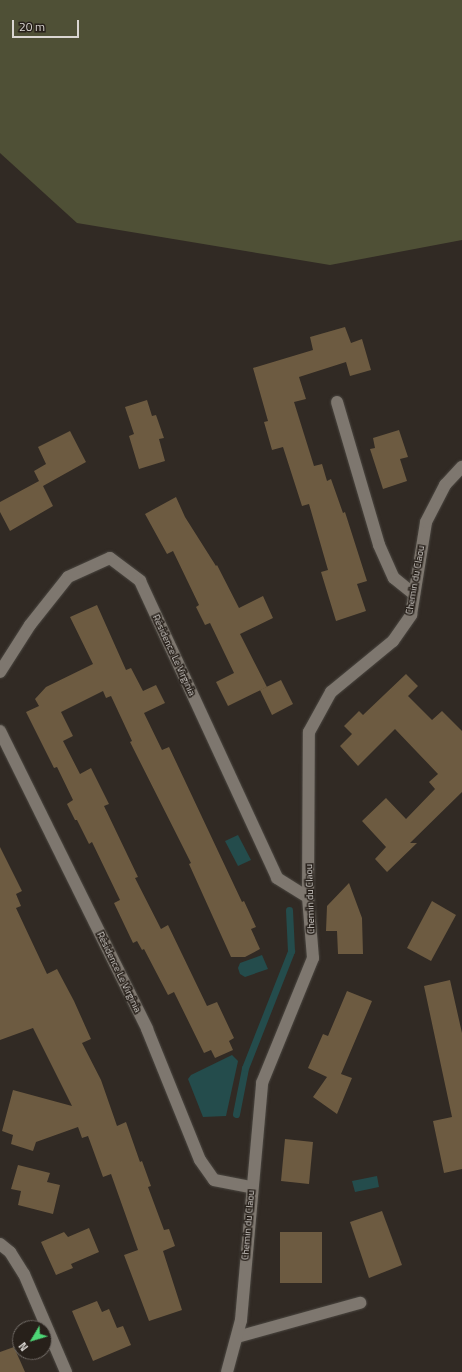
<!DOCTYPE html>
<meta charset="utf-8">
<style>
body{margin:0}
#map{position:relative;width:462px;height:1372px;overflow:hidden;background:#312a24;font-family:"Titillium Web",sans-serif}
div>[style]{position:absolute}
.green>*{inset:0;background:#4f5036}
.water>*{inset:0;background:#244c4c}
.stream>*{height:7px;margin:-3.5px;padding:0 3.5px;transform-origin:3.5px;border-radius:3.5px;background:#244c4c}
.building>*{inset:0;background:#6d5b41}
.roads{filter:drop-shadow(0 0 1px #4a4640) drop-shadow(0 0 1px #4a4640)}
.street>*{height:12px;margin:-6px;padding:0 6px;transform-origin:6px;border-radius:6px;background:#7e776f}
span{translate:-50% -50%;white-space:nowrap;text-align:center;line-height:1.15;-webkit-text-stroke:3px #27201a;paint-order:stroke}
.street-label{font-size:10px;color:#dad6d2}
.north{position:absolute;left:12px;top:1320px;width:40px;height:40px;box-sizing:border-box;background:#27201a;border:1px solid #6f6964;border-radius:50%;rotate:232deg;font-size:11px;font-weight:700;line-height:16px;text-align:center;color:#dad6d2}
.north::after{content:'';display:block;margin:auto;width:14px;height:18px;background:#4dd676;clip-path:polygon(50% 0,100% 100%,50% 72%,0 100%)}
.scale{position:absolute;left:12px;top:20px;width:67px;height:18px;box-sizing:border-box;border:2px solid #dad6d2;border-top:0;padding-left:5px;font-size:12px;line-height:14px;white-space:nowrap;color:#dad6d2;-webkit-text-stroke:3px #27201a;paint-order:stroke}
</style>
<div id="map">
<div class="green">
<i style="clip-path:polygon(0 0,462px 0,462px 240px,330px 265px,77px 223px,0 153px)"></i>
</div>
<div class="water">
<i style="clip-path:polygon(238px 835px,251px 860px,238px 866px,225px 841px)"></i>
<i style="clip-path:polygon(262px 955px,268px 969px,245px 977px,240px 974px,238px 968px,240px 963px)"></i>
<i style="clip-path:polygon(232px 1055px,238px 1061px,226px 1116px,203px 1117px,188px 1079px,191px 1075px)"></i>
<i style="clip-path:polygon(377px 1176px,379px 1187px,355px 1192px,352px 1181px)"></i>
</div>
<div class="stream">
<i style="left:236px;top:1114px;width:47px;rotate:-78.9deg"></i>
<i style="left:245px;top:1068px;width:126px;rotate:-68.5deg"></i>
<i style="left:291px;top:951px;width:41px;rotate:-92.8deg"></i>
</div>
<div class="building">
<i style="clip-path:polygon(345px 327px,351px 343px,362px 339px,371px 370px,350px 376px,346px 362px,299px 377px,306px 399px,294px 402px,314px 466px,322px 464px,327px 481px,331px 479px,343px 513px,345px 512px,367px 581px,357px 584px,366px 611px,336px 621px,321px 572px,328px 570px,309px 504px,302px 506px,283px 447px,272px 450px,264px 422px,268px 421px,253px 368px,313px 350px,310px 337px)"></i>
<i style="clip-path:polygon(147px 400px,152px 416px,156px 415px,164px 438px,159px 439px,165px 461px,139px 469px,129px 436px,134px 434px,125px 407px)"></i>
<i style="clip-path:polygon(399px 430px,408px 457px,400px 459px,407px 481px,383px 489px,370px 449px,375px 448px,373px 438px)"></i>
<i style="clip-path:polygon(70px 431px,86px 462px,43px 486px,53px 506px,10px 531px,0 512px,0 502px,39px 481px,34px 471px,46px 464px,38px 447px)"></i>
<i style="clip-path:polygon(176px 497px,185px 517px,216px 566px,217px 565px,239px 608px,263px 596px,273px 618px,240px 634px,267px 687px,228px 706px,216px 682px,234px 673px,210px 623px,205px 625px,196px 607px,199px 605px,173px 551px,167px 554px,145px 514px)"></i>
<i style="clip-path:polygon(97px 605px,126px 670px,131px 668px,143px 691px,156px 685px,165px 703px,144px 713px,162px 750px,169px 747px,242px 902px,244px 901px,256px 927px,251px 929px,260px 949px,245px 957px,231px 957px,189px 864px,191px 863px,130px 742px,132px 741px,111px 696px,106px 698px,103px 691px,61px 712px,73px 736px,63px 741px,80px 774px,91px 768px,109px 804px,104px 806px,138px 877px,135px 878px,161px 929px,168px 925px,207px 1006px,217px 1002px,234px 1038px,229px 1041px,233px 1050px,215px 1058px,211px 1050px,204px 1053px,174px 992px,168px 995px,144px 949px,142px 950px,137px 941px,133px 943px,114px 903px,120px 900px,92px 842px,89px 844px,77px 820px,75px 820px,67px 804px,73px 800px,57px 767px,54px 768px,26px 712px,39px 706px,35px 699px,46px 687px,93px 664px,70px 617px)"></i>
<i style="clip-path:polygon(406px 674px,418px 686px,408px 696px,432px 720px,442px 711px,462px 731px,462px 792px,410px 843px,417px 843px,387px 872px,375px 859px,386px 847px,362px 821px,386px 798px,406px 819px,435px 789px,429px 782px,438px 774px,395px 729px,358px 766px,340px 746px,352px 734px,344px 726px,359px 711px,363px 715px)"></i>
<i style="clip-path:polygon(281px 680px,293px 704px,272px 715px,260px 690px)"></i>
<i style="clip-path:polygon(0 847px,22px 891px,16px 894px,21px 906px,16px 908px,47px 974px,57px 969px,74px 1001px,91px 1039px,82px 1043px,101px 1080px,117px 1126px,126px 1122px,140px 1162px,142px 1161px,151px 1186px,148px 1187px,164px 1230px,169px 1229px,175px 1246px,163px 1251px,182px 1310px,149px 1321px,124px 1255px,138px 1250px,111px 1174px,103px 1177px,88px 1136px,82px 1138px,78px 1127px,36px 1142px,33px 1151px,11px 1144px,13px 1135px,2px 1131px,13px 1090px,72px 1106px,33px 1028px,0 1040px)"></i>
<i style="clip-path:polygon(349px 883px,362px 918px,363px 954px,338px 954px,337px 931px,326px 931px,327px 906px)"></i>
<i style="clip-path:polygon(432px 901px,456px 915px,431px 961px,407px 948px)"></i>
<i style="clip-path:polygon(450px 980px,462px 1033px,462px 1169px,444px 1173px,433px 1121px,452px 1117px,424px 986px)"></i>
<i style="clip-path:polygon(347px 991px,372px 1001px,341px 1074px,352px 1078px,337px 1114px,313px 1097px,327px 1077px,308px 1068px,323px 1034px,328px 1036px)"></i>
<i style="clip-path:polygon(285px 1139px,313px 1142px,309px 1184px,281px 1181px)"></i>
<i style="clip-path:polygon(18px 1165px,50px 1173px,47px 1182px,60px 1185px,53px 1214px,18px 1205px,21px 1191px,11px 1189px)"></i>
<i style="clip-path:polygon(382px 1211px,402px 1265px,369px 1278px,350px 1222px)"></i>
<i style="clip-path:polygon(89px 1228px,99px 1252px,71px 1264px,73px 1268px,56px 1275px,41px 1242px,64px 1232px,68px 1237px)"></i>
<i style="clip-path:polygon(280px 1232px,322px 1232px,322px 1283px,280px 1283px)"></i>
<i style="clip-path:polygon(97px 1301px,102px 1312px,109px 1309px,117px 1328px,123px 1326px,131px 1345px,93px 1361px,72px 1311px)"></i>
<i style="clip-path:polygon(14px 1347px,25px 1372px,0 1372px,0 1352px)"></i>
</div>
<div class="roads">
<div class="street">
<i style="left:337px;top:402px;width:149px;rotate:73.6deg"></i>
<i style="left:379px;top:545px;width:36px;rotate:66deg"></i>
<i style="left:394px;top:578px;width:26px;rotate:39deg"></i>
<i style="left:0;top:672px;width:56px;rotate:-57.4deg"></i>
<i style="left:30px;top:625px;width:61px;rotate:-51.6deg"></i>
<i style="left:68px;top:577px;width:46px;rotate:-24.3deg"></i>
<i style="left:110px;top:558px;width:38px;rotate:37deg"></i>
<i style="left:140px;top:581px;width:327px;rotate:65.2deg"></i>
<i style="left:277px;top:878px;width:36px;rotate:32deg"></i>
<i style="left:0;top:731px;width:332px;rotate:63.7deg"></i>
<i style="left:147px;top:1029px;width:141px;rotate:68deg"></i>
<i style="left:200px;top:1160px;width:24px;rotate:55deg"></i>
<i style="left:214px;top:1180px;width:38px;rotate:11deg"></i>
<i style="left:0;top:1244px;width:13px;rotate:39deg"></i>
<i style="left:10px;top:1252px;width:26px;rotate:58deg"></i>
<i style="left:24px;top:1274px;width:107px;rotate:66.8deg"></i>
<i style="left:237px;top:1337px;width:128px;rotate:-15.5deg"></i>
<i style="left:227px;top:1372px;width:54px;rotate:-74.9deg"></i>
<i style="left:241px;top:1320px;width:238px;rotate:-84.9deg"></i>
<i style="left:262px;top:1083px;width:135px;rotate:-67.8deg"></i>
<i style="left:313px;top:958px;width:61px;rotate:-94.7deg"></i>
<i style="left:308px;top:897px;width:165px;rotate:-89.7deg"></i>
<i style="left:309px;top:732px;width:46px;rotate:-61.2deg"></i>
<i style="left:331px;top:692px;width:80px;rotate:-39.4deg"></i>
<i style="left:393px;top:641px;width:32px;rotate:-55deg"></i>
<i style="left:411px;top:615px;width:94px;rotate:-80.8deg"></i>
<i style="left:426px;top:522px;width:42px;rotate:-62.8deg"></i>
<i style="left:445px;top:485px;width:25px;rotate:-47deg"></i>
</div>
</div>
<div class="street-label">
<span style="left:415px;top:580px;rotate:-80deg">Chemin du Claou</span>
<span style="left:174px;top:655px;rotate:65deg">Résidence Le Virginia</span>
<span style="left:310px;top:899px;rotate:-92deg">Chemin du Claou</span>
<span style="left:119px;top:972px;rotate:64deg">Résidence Le Virginia</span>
<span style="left:248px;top:1225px;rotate:-85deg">Chemin du Claou</span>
</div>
<div class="north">N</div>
<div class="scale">20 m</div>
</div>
